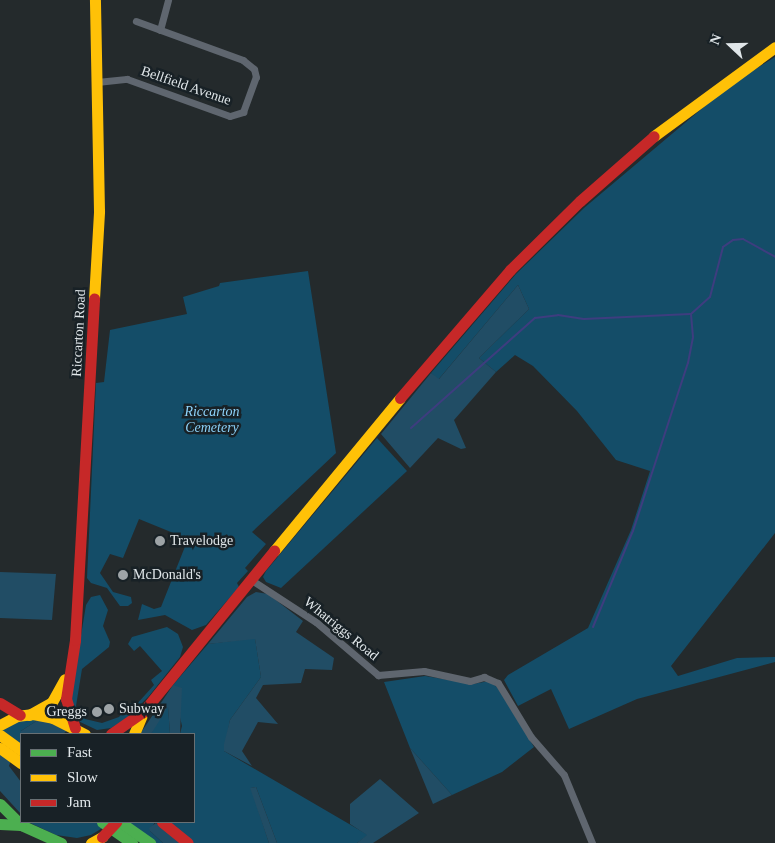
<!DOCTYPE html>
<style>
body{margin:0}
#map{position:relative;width:775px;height:843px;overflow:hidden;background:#242a2c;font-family:"Times New Roman",serif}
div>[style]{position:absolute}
.green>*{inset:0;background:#144d68}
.forest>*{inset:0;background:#214d65}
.stream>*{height:2px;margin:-1px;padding:0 1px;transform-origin:1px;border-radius:1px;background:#3e3d7f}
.street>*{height:7px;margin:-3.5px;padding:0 3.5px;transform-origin:3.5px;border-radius:3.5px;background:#5f666f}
.fast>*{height:11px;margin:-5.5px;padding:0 5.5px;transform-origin:5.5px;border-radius:5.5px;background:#4caf50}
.slow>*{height:11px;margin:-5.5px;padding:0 5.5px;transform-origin:5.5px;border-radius:5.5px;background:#ffc107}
.jam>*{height:11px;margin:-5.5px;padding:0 5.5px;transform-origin:5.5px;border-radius:5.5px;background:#c62828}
.jam-bridge>*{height:11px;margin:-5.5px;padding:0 5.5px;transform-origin:5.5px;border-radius:5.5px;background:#c62828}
.dots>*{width:14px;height:14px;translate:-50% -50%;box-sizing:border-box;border:2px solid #182126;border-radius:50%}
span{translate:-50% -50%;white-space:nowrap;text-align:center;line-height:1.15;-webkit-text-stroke:5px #182126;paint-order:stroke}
.street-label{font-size:14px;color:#e0e6e9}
.park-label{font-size:14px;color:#8cd1f8;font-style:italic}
.poi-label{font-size:14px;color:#e0e6e9}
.left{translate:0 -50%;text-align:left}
.right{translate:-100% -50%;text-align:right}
.legend{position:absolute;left:20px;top:733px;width:175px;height:90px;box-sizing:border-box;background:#182126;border:1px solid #687074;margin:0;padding:6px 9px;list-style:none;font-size:15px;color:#e0e6e9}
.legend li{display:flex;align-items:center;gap:10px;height:25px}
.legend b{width:25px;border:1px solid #687074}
.north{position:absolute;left:705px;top:20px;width:50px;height:50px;-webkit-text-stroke:4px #182126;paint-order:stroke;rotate:291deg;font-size:14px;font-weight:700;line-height:20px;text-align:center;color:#e0e6e9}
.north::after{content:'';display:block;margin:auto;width:18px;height:22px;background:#e0e6e9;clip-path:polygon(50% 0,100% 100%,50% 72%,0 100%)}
</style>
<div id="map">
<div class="green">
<i style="clip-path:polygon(775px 57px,775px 533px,671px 666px,678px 676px,737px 658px,775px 657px,775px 662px,637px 699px,569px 729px,551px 689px,518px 706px,504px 680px,508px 675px,588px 628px,631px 530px,650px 471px,616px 460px,577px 411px,533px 366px,515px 355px,496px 372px,479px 358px,529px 309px,518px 285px,438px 380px,431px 373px,516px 274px,584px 208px,730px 85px)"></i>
<i style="clip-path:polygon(308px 271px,336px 453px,252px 532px,266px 544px,245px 568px,248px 571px,237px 583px,239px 587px,206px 625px,192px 630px,165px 615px,138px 620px,142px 604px,154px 609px,161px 607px,188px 539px,139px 519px,123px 558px,110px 554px,100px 573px,113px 592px,131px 597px,132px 603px,128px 606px,120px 606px,107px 588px,91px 583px,87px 578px,96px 383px,104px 382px,110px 330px,187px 314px,183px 297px,219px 286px,220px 283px)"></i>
<i style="clip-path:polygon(377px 438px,407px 471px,281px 588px,266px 582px,263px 577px,266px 571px)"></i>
<i style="clip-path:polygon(100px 595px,108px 610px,103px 626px,110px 642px,109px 647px,82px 669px,76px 706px,85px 719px,102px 723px,119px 717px,131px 703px,136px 705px,154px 685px,151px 680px,162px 671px,140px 646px,134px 651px,128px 644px,132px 637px,167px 627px,178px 634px,183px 647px,180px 657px,149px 696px,126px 719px,111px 728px,97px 730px,78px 721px,70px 702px,86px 605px,91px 597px)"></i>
<i style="clip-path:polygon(255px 638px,261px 677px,230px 720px,224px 751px,368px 835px,357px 843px,277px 843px,256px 787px,251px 788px,269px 843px,192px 843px,166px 822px,194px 822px,194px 734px,180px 734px,182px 726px,173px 685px,208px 644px)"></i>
<i style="clip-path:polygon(425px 676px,473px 684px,489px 681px,497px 687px,534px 747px,502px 772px,452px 795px,410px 748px,384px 682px)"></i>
<i style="clip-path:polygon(168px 706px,170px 734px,151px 734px,154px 727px)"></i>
<i style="clip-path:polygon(19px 719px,38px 720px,21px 731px,21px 744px,0 729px)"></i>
<i style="clip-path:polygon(28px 822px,96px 822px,104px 827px,91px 835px,77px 838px,56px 835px)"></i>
<i style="clip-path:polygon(126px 822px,155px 822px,150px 831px,163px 843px,156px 843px)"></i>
</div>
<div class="forest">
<i style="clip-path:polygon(518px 285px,529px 309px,479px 358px,496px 372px,454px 420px,466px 448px,461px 449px,438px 438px,410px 468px,381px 434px,431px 373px,439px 379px)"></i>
<i style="clip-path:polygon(0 572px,56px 574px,52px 620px,0 618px)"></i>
<i style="clip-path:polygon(256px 592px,268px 594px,303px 621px,296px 632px,334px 658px,332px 670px,305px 669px,301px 683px,263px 685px,256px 698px,278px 724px,258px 722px,242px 751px,252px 766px,224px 751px,224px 744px,230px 720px,261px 677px,255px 639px,208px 644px,247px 597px)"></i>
<i style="clip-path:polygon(173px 685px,182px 688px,180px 734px,170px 734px,168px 707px,151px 734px,140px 734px)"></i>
<i style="clip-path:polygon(38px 720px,52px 723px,68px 730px,63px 734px,21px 734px,19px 739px,21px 731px)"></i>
<i style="clip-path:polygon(410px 748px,452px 795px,433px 804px)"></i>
<i style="clip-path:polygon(0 753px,11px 760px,9px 766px,21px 782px,21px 814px,0 791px)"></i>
<i style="clip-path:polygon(380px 779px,419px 813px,373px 843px,357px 843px,367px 835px,350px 824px,350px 804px)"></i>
<i style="clip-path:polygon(256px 787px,277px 843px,269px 843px,250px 788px)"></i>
<i style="clip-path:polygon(156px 823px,181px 843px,163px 843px,150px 831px,149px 828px)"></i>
</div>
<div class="stream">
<i style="left:411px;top:428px;width:166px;rotate:-41.6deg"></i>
<i style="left:535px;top:318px;width:23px;rotate:-7deg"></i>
<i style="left:558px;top:315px;width:26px;rotate:9deg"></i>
<i style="left:584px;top:319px;width:106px;rotate:-2.7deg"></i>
<i style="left:593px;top:627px;width:104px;rotate:-67.4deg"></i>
<i style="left:633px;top:531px;width:177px;rotate:-71.9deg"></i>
<i style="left:688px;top:363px;width:26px;rotate:-79deg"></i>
<i style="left:693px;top:337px;width:23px;rotate:-95deg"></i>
<i style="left:691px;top:314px;width:25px;rotate:-42deg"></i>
<i style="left:710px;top:297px;width:52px;rotate:-75.4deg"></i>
<i style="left:723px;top:247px;width:12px;rotate:-35deg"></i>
<i style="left:733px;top:240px;width:10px;rotate:-6deg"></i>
<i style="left:743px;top:239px;width:37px;rotate:29deg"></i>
</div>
<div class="street">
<i style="left:160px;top:30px;width:31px;rotate:-75deg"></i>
<i style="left:97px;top:82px;width:30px;rotate:-6deg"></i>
<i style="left:127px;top:79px;width:109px;rotate:19.8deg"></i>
<i style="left:230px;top:116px;width:14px;rotate:-17deg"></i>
<i style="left:243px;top:112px;width:37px;rotate:-70deg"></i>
<i style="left:256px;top:77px;width:8px;rotate:-104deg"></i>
<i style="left:254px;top:69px;width:14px;rotate:-141deg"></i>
<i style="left:243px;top:60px;width:114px;rotate:-160deg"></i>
<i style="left:253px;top:581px;width:75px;rotate:33.1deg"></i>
<i style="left:316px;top:622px;width:82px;rotate:40.5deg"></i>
<i style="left:378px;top:675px;width:46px;rotate:-5deg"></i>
<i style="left:424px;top:671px;width:47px;rotate:12.3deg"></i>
<i style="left:470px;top:681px;width:15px;rotate:-16deg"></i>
<i style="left:484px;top:677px;width:15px;rotate:23deg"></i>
<i style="left:498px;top:683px;width:63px;rotate:58.6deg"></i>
<i style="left:531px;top:737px;width:50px;rotate:49deg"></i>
<i style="left:564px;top:775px;width:74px;rotate:67.6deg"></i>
</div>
<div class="fast">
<i style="left:0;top:804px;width:30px;rotate:45deg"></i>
<i style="left:21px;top:825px;width:44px;rotate:24.2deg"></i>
<i style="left:102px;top:822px;width:37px;rotate:35deg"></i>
<i style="left:120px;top:822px;width:37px;rotate:35deg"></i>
<i style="left:0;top:824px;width:21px;rotate:3deg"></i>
</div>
<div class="slow">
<i style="left:654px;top:136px;width:150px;rotate:-36.3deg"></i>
<i style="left:94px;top:299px;width:88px;rotate:-86.7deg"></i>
<i style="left:99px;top:211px;width:211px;rotate:-91.1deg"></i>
<i style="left:274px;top:551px;width:198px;rotate:-50.5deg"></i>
<i style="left:29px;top:715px;width:26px;rotate:-29deg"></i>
<i style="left:52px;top:702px;width:26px;rotate:-61deg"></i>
<i style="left:0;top:725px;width:19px;rotate:-28deg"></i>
<i style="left:17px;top:716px;width:16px;rotate:-7deg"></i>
<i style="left:33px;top:714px;width:20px;rotate:11deg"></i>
<i style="left:53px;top:718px;width:36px;rotate:27deg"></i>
<i style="left:134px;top:734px;width:21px;rotate:-67deg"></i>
<i style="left:0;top:735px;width:26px;rotate:36deg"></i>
<i style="left:0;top:748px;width:26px;rotate:36deg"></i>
<i style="left:91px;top:843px;width:13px;rotate:-29deg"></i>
</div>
<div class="jam">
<i style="left:400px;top:398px;width:169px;rotate:-49.3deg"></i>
<i style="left:510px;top:270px;width:98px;rotate:-44.6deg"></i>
<i style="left:580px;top:201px;width:98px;rotate:-41.3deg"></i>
<i style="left:0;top:703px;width:23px;rotate:31deg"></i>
<i style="left:75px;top:728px;width:30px;rotate:-107deg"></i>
<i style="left:66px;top:699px;width:60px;rotate:-81.3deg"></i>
<i style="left:75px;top:640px;width:342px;rotate:-86.8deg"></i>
<i style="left:111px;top:734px;width:39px;rotate:-35deg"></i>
<i style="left:143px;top:712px;width:208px;rotate:-50.9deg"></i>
<i style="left:162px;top:822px;width:33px;rotate:39deg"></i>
</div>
<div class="jam-bridge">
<i style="left:102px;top:837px;width:21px;rotate:-47deg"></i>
</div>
<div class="dots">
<i style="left:160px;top:541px;background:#9ea4a7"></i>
<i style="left:123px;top:575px;background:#9ea4a7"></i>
<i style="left:109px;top:709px;background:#9ea4a7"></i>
<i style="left:97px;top:712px;background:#9ea4a7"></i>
</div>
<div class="street-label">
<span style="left:186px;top:86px;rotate:19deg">Bellfield Avenue</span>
<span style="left:79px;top:333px;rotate:-87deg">Riccarton Road</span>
<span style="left:341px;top:629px;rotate:39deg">Whatriggs Road</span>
</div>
<div class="park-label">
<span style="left:212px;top:420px">Riccarton<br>Cemetery</span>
</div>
<div class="poi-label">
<span class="left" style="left:170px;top:541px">Travelodge</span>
<span class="left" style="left:133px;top:575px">McDonald's</span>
<span class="left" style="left:119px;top:709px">Subway</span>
<span class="right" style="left:87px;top:712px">Greggs</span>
</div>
<ul class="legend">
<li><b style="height:6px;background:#4caf50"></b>Fast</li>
<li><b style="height:6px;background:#ffc107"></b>Slow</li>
<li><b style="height:6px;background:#c62828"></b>Jam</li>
</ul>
<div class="north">N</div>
</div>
